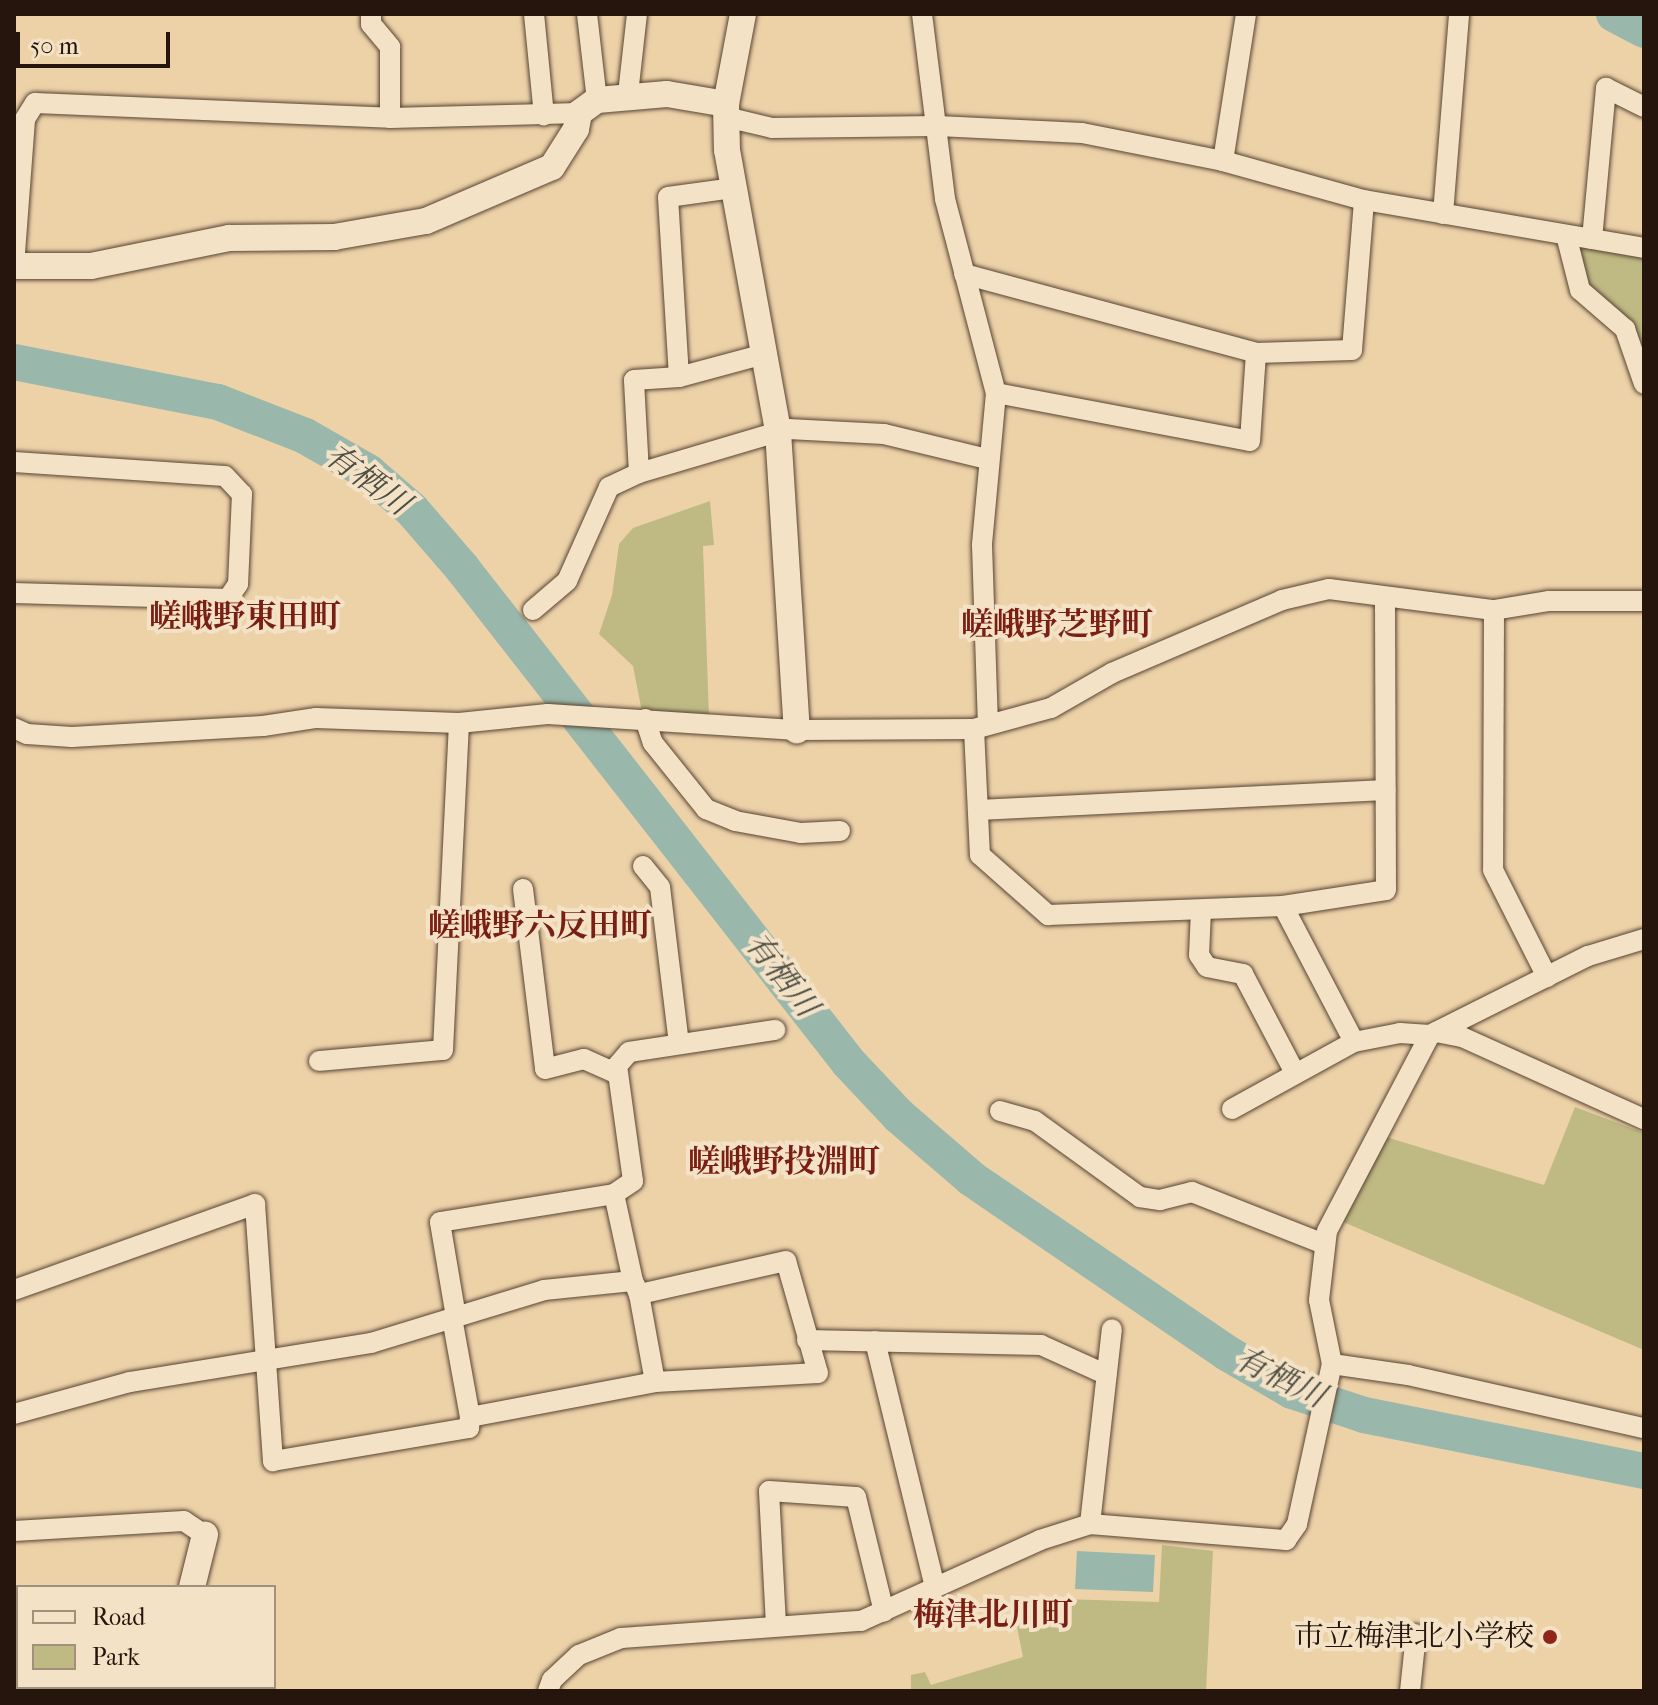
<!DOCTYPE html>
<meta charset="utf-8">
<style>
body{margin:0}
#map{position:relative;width:1658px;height:1705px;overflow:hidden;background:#edd2a8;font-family:"IM FELL French Canon","Noto Serif JP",serif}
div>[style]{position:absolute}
.green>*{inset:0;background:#bfba83}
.water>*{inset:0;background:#99b7ab}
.river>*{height:36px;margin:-18px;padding:0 18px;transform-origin:18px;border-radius:18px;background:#99b7ab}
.roads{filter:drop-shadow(0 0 2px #584434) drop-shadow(0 0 2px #584434)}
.minor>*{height:20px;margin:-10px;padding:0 10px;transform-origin:10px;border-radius:10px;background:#f3e2c6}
.tertiary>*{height:26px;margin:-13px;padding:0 13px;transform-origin:13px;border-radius:13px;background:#f3e2c6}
.dots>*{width:22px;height:22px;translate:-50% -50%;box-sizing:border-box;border:4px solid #f3e2c6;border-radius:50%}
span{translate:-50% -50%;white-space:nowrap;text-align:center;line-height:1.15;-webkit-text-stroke:8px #f3e2c6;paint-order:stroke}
.poi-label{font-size:30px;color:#26150d}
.right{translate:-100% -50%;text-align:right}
.water-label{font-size:32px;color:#4e4e44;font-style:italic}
.neighbourhood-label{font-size:32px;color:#7a1f14;font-weight:700}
.frame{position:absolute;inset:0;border:16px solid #26150d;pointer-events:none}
.legend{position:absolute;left:16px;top:1585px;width:260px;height:104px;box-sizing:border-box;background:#f3e2c6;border:2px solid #a1907c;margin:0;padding:10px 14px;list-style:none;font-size:24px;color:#26150d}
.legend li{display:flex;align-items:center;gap:16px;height:40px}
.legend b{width:40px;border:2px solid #a1907c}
.scale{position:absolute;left:16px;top:32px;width:154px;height:36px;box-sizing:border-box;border:4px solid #26150d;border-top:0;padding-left:10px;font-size:24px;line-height:28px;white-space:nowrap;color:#26150d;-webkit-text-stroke:6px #f3e2c6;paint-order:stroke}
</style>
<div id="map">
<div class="green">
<i style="clip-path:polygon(1570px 239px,1644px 253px,1644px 375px,1595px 300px)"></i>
<i style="clip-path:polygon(710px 501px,714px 545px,703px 546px,709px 717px,642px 712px,633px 666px,599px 634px,612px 595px,619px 544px,633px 528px)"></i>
<i style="clip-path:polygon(1575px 1107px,1644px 1133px,1644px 1350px,1343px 1222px,1386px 1137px,1544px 1185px)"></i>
<i style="clip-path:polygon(1162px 1545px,1213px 1551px,1206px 1691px,911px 1691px,911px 1675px,925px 1672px,931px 1685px,1023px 1657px,1013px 1607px,1062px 1609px,1063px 1599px,1159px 1602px)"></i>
</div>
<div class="water">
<i style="clip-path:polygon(1077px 1551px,1155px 1555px,1153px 1592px,1075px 1589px)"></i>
</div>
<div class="river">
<i style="left:1614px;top:14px;width:34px;rotate:28deg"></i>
<i style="left:14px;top:362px;width:208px;rotate:11.1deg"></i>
<i style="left:218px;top:402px;width:93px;rotate:21.3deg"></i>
<i style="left:305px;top:436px;width:73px;rotate:29.7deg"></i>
<i style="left:368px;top:472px;width:58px;rotate:40.8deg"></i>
<i style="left:412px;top:510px;width:77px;rotate:49.2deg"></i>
<i style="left:462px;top:568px;width:628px;rotate:51.98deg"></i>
<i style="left:849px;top:1063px;width:73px;rotate:46.7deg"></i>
<i style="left:899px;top:1116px;width:96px;rotate:40.8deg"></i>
<i style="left:972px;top:1179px;width:309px;rotate:34.3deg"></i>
<i style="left:1227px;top:1353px;width:75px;rotate:30.3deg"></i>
<i style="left:1292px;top:1391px;width:76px;rotate:18.4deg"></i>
<i style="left:1364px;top:1415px;width:286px;rotate:11.3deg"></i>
</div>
<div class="roads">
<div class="minor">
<i style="left:371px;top:14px;width:10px;rotate:90deg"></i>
<i style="left:371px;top:24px;width:30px;rotate:50deg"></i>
<i style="left:390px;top:47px;width:71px;rotate:90deg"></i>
<i style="left:534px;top:14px;width:102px;rotate:84.4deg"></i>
<i style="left:587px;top:14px;width:87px;rotate:83.4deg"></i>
<i style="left:922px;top:14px;width:186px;rotate:82.9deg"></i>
<i style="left:945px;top:199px;width:201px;rotate:75.3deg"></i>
<i style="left:996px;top:393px;width:153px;rotate:95.3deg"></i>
<i style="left:982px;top:545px;width:177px;rotate:88.1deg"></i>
<i style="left:628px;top:94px;width:81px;rotate:-83.6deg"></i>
<i style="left:726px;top:117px;width:47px;rotate:13.4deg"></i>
<i style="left:772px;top:128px;width:166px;rotate:-0.7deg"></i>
<i style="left:938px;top:126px;width:144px;rotate:2.8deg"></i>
<i style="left:1082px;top:133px;width:144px;rotate:11.2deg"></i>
<i style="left:1223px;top:161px;width:146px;rotate:15.5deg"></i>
<i style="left:1364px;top:200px;width:284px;rotate:9.7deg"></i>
<i style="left:1223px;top:161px;width:149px;rotate:-81.1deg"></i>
<i style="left:1443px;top:214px;width:201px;rotate:-85.4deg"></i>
<i style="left:1566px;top:235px;width:57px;rotate:75.7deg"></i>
<i style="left:1580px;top:290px;width:60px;rotate:40.9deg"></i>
<i style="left:1625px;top:329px;width:58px;rotate:70.9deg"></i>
<i style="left:1592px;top:239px;width:152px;rotate:-84.7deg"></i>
<i style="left:1606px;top:88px;width:42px;rotate:26.6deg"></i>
<i style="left:14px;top:266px;width:147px;rotate:-85.7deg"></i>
<i style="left:25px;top:119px;width:19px;rotate:-58deg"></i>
<i style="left:35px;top:103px;width:355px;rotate:2.4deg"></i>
<i style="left:390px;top:118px;width:189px;rotate:-1.5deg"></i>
<i style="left:964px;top:274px;width:302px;rotate:15.1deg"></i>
<i style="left:1256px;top:353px;width:96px;rotate:-1.8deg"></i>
<i style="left:1352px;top:350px;width:150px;rotate:-85.4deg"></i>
<i style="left:679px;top:377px;width:180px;rotate:-93.5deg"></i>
<i style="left:668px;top:197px;width:67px;rotate:-7.8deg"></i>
<i style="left:996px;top:393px;width:258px;rotate:10.7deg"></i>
<i style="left:1250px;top:441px;width:88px;rotate:-86.1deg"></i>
<i style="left:14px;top:462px;width:211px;rotate:3.8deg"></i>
<i style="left:225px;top:476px;width:25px;rotate:47deg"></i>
<i style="left:242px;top:494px;width:90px;rotate:92.5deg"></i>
<i style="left:238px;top:584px;width:18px;rotate:124deg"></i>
<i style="left:228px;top:599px;width:214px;rotate:-178.4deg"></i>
<i style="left:639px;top:473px;width:93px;rotate:-93.1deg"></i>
<i style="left:634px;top:380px;width:45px;rotate:-3.8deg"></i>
<i style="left:679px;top:377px;width:88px;rotate:-15.1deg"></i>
<i style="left:533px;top:610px;width:45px;rotate:-40.5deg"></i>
<i style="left:567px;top:581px;width:103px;rotate:-65.9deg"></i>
<i style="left:609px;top:487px;width:33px;rotate:-25deg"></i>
<i style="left:639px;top:473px;width:155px;rotate:-16.5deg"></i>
<i style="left:788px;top:429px;width:96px;rotate:3deg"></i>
<i style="left:884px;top:434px;width:106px;rotate:13.6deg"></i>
<i style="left:1494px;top:610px;width:260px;rotate:90.2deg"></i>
<i style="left:1493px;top:870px;width:120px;rotate:63.2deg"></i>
<i style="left:645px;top:719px;width:25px;rotate:72deg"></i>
<i style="left:653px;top:743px;width:85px;rotate:51.2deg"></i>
<i style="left:706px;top:809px;width:31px;rotate:22deg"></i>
<i style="left:735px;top:821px;width:67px;rotate:10.3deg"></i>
<i style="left:801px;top:833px;width:39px;rotate:-3deg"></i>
<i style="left:14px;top:728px;width:14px;rotate:25deg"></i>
<i style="left:27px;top:734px;width:45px;rotate:3.8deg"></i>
<i style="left:72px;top:737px;width:191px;rotate:-3.3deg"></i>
<i style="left:263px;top:726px;width:54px;rotate:-8.6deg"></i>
<i style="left:316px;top:718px;width:143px;rotate:2deg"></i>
<i style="left:459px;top:723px;width:89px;rotate:-5.8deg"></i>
<i style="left:548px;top:714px;width:250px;rotate:3.7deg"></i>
<i style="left:797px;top:730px;width:177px;rotate:-0.3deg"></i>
<i style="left:974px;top:729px;width:80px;rotate:-15.3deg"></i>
<i style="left:1051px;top:708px;width:70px;rotate:-29.8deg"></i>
<i style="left:1112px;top:673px;width:185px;rotate:-23.2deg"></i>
<i style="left:1282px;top:600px;width:48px;rotate:-13.2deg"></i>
<i style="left:1329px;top:589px;width:166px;rotate:7.3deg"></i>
<i style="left:1494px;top:610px;width:56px;rotate:-9.3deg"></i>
<i style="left:1549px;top:601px;width:95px"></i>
<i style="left:974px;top:729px;width:126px;rotate:87.3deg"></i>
<i style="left:980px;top:855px;width:91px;rotate:41.4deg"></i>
<i style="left:1048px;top:915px;width:235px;rotate:-2.2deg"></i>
<i style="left:1283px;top:906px;width:104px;rotate:-8.8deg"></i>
<i style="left:1386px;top:890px;width:292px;rotate:-90.2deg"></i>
<i style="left:978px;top:810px;width:408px;rotate:-2.8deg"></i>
<i style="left:643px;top:866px;width:27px;rotate:51deg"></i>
<i style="left:660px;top:887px;width:158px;rotate:83.1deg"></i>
<i style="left:523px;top:889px;width:181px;rotate:83deg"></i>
<i style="left:545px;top:1069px;width:40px;rotate:-14.4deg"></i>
<i style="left:584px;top:1059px;width:37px;rotate:24deg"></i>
<i style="left:1283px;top:906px;width:153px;rotate:62.4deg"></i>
<i style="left:1201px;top:910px;width:45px;rotate:92.5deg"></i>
<i style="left:1199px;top:955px;width:14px;rotate:56deg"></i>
<i style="left:1207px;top:967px;width:37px;rotate:11deg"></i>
<i style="left:1243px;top:974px;width:112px;rotate:62.3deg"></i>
<i style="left:1436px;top:1032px;width:26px;rotate:11deg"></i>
<i style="left:1462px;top:1037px;width:200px;rotate:24.3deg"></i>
<i style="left:319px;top:1061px;width:124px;rotate:-5.1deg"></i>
<i style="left:443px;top:1050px;width:327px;rotate:-87.2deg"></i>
<i style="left:1232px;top:1109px;width:139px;rotate:-28.8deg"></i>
<i style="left:1354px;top:1042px;width:47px;rotate:-11.1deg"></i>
<i style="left:1400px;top:1033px;width:30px;rotate:4deg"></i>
<i style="left:1430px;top:1035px;width:177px;rotate:-26.6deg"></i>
<i style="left:1588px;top:956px;width:59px;rotate:-16.9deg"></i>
<i style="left:1000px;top:1111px;width:36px;rotate:16deg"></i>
<i style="left:1035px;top:1121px;width:130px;rotate:35.9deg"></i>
<i style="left:1140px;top:1197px;width:20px;rotate:9deg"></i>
<i style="left:1160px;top:1200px;width:33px;rotate:-14deg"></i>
<i style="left:1192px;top:1192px;width:142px;rotate:21.5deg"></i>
<i style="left:614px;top:1194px;width:89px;rotate:77.7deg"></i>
<i style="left:14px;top:1290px;width:256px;rotate:-19.6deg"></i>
<i style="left:255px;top:1204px;width:258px;rotate:86deg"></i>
<i style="left:273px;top:1461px;width:199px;rotate:-9.6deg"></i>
<i style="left:469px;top:1428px;width:11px;rotate:-85deg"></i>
<i style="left:470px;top:1417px;width:188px;rotate:-10.7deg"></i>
<i style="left:655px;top:1382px;width:163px;rotate:-3.2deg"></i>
<i style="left:818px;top:1373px;width:116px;rotate:-105.9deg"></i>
<i style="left:786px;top:1261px;width:151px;rotate:167.3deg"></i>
<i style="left:639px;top:1294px;width:89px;rotate:79.7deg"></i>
<i style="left:456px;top:1317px;width:96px;rotate:-99.6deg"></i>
<i style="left:440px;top:1222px;width:176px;rotate:-9.1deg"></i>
<i style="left:614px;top:1194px;width:23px;rotate:-34deg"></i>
<i style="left:633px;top:1181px;width:116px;rotate:-97.9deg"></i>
<i style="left:617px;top:1066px;width:18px;rotate:-49deg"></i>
<i style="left:629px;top:1052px;width:148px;rotate:-8.6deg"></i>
<i style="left:452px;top:1318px;width:101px;rotate:79.7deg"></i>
<i style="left:807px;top:1340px;width:234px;rotate:1.2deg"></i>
<i style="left:1041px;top:1345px;width:72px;rotate:24.4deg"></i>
<i style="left:875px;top:1341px;width:253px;rotate:76.3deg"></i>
<i style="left:1332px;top:1364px;width:77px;rotate:8.2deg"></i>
<i style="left:1408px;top:1375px;width:242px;rotate:12.7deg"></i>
<i style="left:14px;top:1414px;width:120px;rotate:-15.4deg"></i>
<i style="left:130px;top:1382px;width:244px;rotate:-9.2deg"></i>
<i style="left:371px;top:1343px;width:181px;rotate:-17deg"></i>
<i style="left:544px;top:1290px;width:89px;rotate:-5.8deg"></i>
<i style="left:633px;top:1281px;width:14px;rotate:65deg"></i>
<i style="left:1090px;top:1524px;width:196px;rotate:-83.6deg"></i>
<i style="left:14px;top:1531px;width:170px;rotate:-3.4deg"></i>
<i style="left:184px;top:1521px;width:25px;rotate:34deg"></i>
<i style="left:776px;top:1625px;width:134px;rotate:-93deg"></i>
<i style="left:769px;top:1491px;width:87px;rotate:3.9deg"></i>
<i style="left:856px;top:1497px;width:118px;rotate:76.3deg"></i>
<i style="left:548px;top:1691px;width:12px;rotate:-70deg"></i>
<i style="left:552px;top:1680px;width:37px;rotate:-43deg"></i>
<i style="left:579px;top:1655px;width:45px;rotate:-22deg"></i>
<i style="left:621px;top:1638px;width:241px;rotate:-4.1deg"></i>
<i style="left:861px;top:1621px;width:196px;rotate:-24.3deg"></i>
<i style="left:1040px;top:1540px;width:52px;rotate:-17.7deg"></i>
<i style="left:1090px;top:1524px;width:197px;rotate:4.7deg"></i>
<i style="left:1286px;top:1540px;width:19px;rotate:-55deg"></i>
<i style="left:1297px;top:1524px;width:164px;rotate:-77.7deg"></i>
<i style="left:1332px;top:1364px;width:65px;rotate:-101.5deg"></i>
<i style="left:1319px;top:1300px;width:69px;rotate:-83.4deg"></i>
<i style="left:1327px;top:1231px;width:221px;rotate:-62.3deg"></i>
<i style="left:1410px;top:1691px;width:57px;rotate:-84deg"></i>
</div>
<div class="tertiary">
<i style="left:743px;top:14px;width:92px;rotate:100.7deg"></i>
<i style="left:726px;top:104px;width:46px;rotate:88.8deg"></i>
<i style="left:727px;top:150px;width:286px;rotate:79.7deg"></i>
<i style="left:778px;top:431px;width:300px;rotate:86.4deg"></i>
<i style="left:15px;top:266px;width:76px"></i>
<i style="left:91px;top:266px;width:141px;rotate:-11.5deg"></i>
<i style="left:229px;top:238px;width:105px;rotate:-0.5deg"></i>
<i style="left:334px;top:237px;width:93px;rotate:-9.9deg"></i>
<i style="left:426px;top:221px;width:137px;rotate:-23.2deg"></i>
<i style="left:552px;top:167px;width:45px;rotate:-57.7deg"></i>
<i style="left:576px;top:129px;width:16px;rotate:-79deg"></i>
<i style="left:579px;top:113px;width:22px;rotate:-36deg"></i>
<i style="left:597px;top:100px;width:70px;rotate:-4.9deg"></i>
<i style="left:667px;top:94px;width:60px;rotate:9.6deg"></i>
<i style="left:192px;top:1587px;width:54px;rotate:-76deg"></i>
<i style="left:167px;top:1691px;width:4px;rotate:-76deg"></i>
</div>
</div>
<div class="dots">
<i style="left:1550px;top:1637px;background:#8f2418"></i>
</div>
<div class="poi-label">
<span class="right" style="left:1534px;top:1637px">市立梅津北小学校</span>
</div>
<div class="water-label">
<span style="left:367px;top:480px;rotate:36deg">有栖川</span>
<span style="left:781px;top:975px;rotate:52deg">有栖川</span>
<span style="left:1280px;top:1378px;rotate:26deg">有栖川</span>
</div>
<div class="neighbourhood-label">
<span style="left:245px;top:617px">嵯峨野東田町</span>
<span style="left:1057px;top:625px">嵯峨野芝野町</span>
<span style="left:540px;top:926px">嵯峨野六反田町</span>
<span style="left:784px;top:1162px">嵯峨野投淵町</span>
<span style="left:993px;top:1615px">梅津北川町</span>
</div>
<div class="frame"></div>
<ul class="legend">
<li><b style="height:10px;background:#f3e2c6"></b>Road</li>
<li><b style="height:22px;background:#bfba83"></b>Park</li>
</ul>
<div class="scale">50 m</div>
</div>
